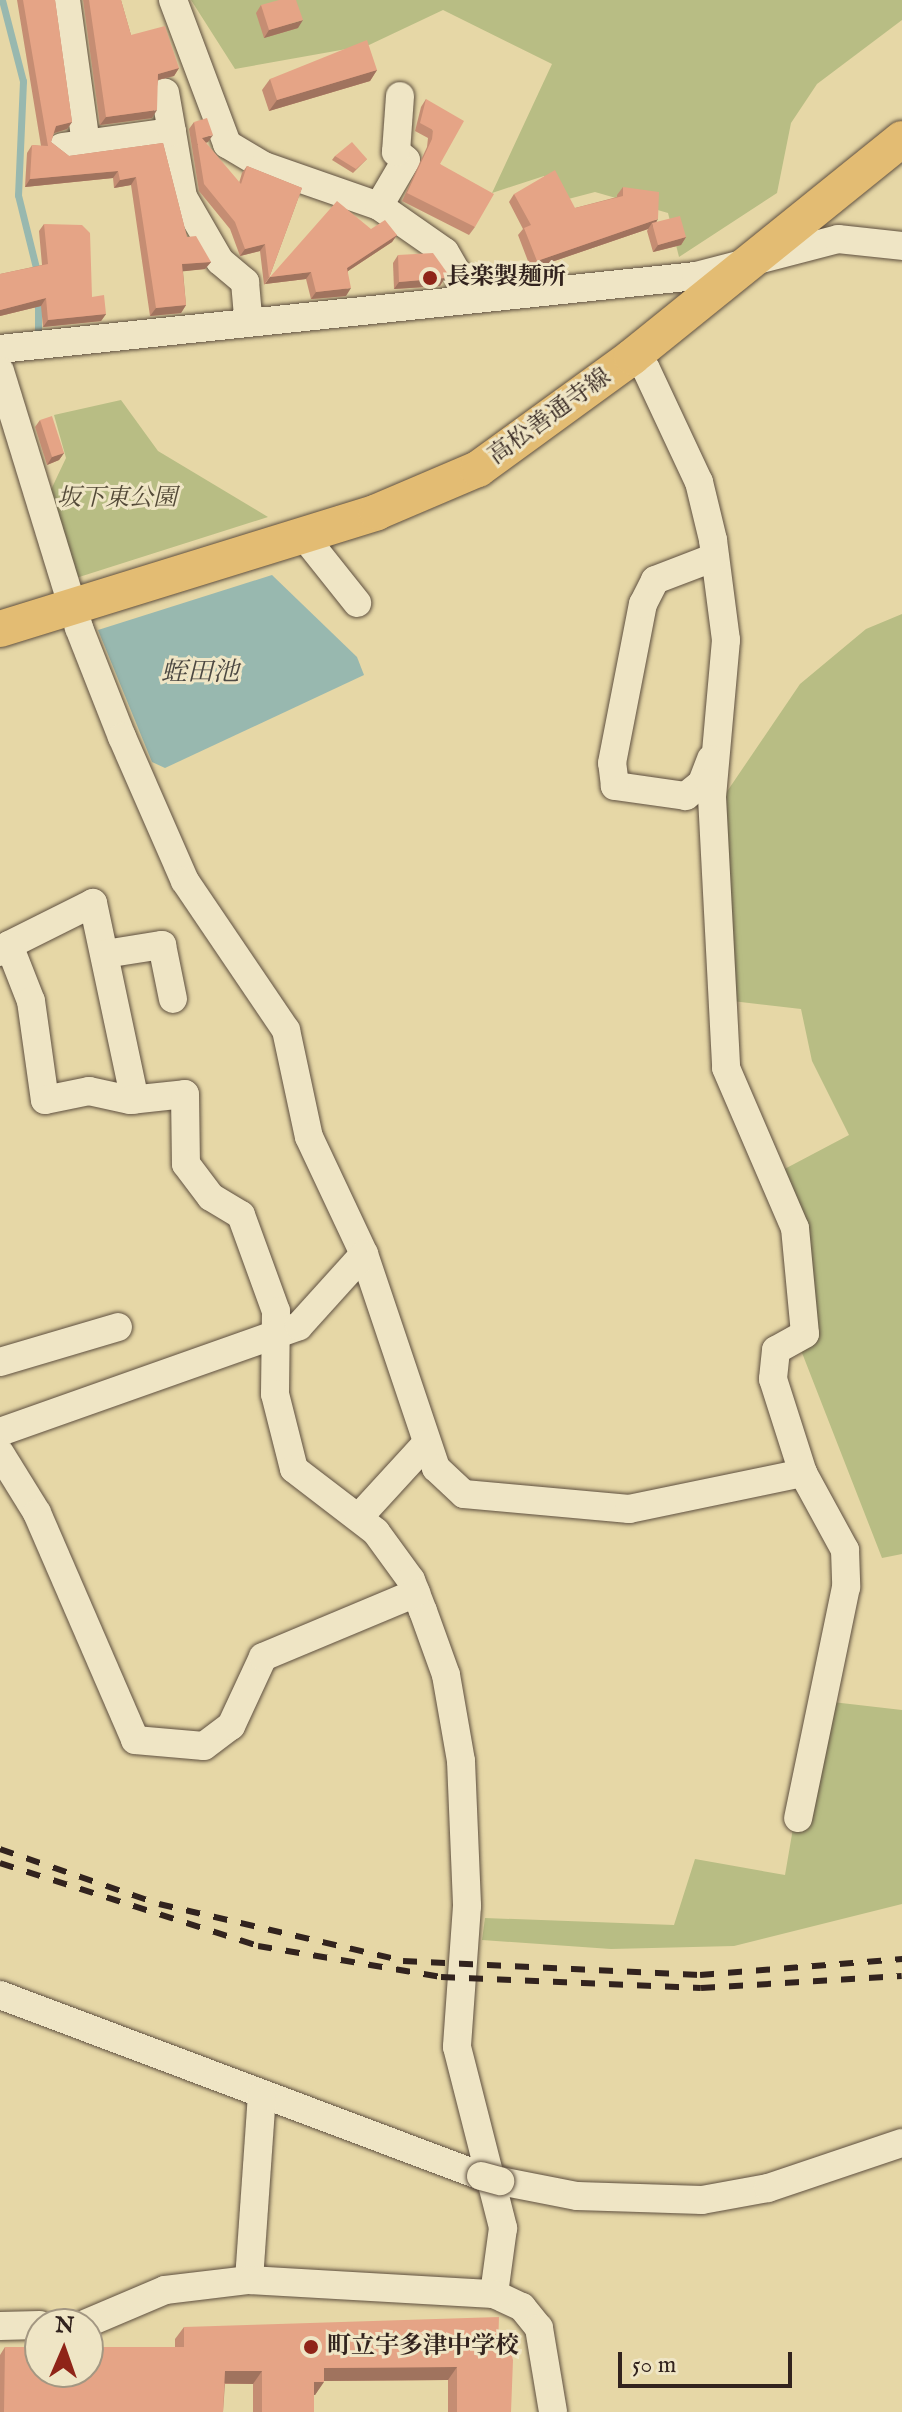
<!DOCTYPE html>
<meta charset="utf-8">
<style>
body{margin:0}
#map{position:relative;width:902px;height:2412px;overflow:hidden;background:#e6d7a6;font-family:"IM FELL English","Noto Serif JP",serif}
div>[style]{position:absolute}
.green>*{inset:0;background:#b8bd84}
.water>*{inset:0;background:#98b8af}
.stream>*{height:7px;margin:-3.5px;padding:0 3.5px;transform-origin:3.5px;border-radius:3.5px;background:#98b8af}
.roads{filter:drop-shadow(0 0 2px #5f5040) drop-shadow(0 0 2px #5f5040)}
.minor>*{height:28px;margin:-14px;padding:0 14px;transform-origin:14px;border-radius:14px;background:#efe5c5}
.major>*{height:36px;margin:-18px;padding:0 18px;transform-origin:18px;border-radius:18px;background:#e3bc73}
.rail>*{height:6px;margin-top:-3px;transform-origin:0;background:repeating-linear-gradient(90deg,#32231e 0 14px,transparent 0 28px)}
.bridges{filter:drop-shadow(0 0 2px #5f5040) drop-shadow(0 0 2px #5f5040)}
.minor-bridge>*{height:28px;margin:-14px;padding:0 14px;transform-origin:14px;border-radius:14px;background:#efe5c5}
.wall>*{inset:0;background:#c58d73}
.shaded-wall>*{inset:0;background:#a0735e}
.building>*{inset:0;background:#e5a486}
.dots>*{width:22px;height:22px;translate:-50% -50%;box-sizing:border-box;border:4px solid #efe5c5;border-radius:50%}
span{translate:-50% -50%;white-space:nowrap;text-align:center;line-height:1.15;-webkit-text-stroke:6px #efe5c5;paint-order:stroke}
.poi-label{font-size:24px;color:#32231e;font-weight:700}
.left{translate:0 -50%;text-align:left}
.street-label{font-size:24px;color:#32231e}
.park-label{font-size:24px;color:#544a38;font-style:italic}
.water-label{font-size:26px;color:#4c4842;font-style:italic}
.north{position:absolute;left:24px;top:2308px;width:80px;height:80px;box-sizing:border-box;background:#efe5c5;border:2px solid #a39782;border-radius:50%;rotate:2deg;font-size:22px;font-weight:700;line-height:32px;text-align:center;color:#32231e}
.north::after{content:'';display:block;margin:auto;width:28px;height:36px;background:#8f2418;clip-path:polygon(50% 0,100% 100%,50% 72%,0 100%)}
.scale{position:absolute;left:618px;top:2352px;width:174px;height:36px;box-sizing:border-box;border:4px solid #32231e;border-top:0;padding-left:10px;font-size:24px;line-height:28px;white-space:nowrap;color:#32231e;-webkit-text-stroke:6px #efe5c5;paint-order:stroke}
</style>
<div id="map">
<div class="green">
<i style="clip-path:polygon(191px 0,902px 0,902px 20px,817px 84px,791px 123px,777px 193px,679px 257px,668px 213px,595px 192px,553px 203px,544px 176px,492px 193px,552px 64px,443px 10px,369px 45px,235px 69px)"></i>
<i style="clip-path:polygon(121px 400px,158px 451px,268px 517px,76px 578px,47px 498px,66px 458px,54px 415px)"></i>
<i style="clip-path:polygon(902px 614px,902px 1554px,882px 1558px,797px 1340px,777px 1173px,849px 1135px,812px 1061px,801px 1009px,732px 1001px,726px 793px,800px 684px,866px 629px)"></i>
<i style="clip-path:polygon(815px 1700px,902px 1710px,902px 1904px,734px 1946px,611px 1949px,482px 1940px,485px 1918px,674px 1925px,695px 1859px,785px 1875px)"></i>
</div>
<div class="water">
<i style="clip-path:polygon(272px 575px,357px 657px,364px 675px,165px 768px,152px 762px,98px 630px)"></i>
</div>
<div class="stream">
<i style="left:2px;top:0;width:84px;rotate:75.5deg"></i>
<i style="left:23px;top:81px;width:114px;rotate:92.5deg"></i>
<i style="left:18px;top:195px;width:79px;rotate:76.1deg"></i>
<i style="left:38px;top:301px;width:34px;rotate:90deg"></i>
</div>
<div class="roads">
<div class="minor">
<i style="left:66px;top:0;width:145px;rotate:82.1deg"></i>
<i style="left:173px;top:0;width:154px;rotate:69.4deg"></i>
<i style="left:227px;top:144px;width:43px;rotate:30.7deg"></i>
<i style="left:264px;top:166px;width:122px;rotate:19.2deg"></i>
<i style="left:379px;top:206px;width:80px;rotate:34.9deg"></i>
<i style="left:445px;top:252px;width:54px;rotate:60.1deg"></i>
<i style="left:172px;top:132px;width:66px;rotate:80.4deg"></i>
<i style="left:183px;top:197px;width:74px;rotate:60deg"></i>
<i style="left:220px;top:261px;width:33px;rotate:40deg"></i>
<i style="left:245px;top:282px;width:38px;rotate:85deg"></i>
<i style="left:62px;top:147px;width:111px;rotate:-7.8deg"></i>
<i style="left:172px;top:132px;width:40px;rotate:-100deg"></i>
<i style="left:379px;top:206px;width:53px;rotate:-59.6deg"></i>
<i style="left:406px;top:160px;width:13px;rotate:-141deg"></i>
<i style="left:396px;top:152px;width:56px;rotate:-85.9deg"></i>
<i style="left:0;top:349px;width:700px;rotate:-5.99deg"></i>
<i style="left:696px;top:276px;width:147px;rotate:-14.6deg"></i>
<i style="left:838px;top:239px;width:64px;rotate:6.2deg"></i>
<i style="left:632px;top:357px;width:18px;rotate:41deg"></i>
<i style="left:646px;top:369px;width:125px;rotate:64.9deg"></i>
<i style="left:699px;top:482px;width:60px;rotate:76.4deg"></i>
<i style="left:713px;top:540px;width:101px;rotate:82.6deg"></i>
<i style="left:726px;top:640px;width:158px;rotate:95.1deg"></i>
<i style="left:712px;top:797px;width:271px;rotate:87deg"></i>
<i style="left:726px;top:1068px;width:174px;rotate:66.7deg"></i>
<i style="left:795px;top:1228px;width:106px;rotate:84.6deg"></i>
<i style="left:805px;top:1334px;width:33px;rotate:151deg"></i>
<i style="left:776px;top:1350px;width:29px;rotate:96deg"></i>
<i style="left:773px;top:1379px;width:99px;rotate:72.3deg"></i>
<i style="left:803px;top:1473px;width:88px;rotate:61.4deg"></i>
<i style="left:845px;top:1550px;width:37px;rotate:88deg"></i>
<i style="left:846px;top:1587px;width:236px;rotate:101.7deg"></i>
<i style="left:0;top:371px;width:269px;rotate:72.9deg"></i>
<i style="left:79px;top:628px;width:117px;rotate:68.5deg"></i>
<i style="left:122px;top:737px;width:157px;rotate:66.4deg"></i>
<i style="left:185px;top:881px;width:180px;rotate:55.9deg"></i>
<i style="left:286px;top:1030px;width:109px;rotate:77.9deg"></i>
<i style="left:309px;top:1137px;width:129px;rotate:64.8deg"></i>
<i style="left:364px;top:1254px;width:226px;rotate:71.4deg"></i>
<i style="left:436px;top:1468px;width:38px;rotate:43deg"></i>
<i style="left:464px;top:1494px;width:166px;rotate:5.2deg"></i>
<i style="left:629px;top:1509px;width:178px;rotate:-11.7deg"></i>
<i style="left:303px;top:535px;width:87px;rotate:51.5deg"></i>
<i style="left:711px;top:759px;width:26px;rotate:111deg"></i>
<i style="left:702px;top:783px;width:21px;rotate:141deg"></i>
<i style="left:686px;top:796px;width:72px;rotate:-172deg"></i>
<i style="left:615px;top:786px;width:23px;rotate:-97deg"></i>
<i style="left:612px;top:763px;width:162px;rotate:-79deg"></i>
<i style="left:643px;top:604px;width:27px;rotate:-63deg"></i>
<i style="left:655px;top:580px;width:64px;rotate:-21deg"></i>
<i style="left:9px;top:945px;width:94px;rotate:-26.6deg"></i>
<i style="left:93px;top:903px;width:201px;rotate:78deg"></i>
<i style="left:0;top:952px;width:11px;rotate:-38deg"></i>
<i style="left:9px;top:945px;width:60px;rotate:68.6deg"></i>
<i style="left:31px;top:1001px;width:100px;rotate:82deg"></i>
<i style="left:45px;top:1100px;width:45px;rotate:-11.6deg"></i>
<i style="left:89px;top:1091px;width:42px;rotate:12.4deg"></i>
<i style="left:130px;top:1100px;width:55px;rotate:-6.2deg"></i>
<i style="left:185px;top:1094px;width:70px;rotate:89.2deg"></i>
<i style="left:186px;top:1164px;width:41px;rotate:52.9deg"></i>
<i style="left:211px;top:1197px;width:35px;rotate:31deg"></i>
<i style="left:241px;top:1215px;width:102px;rotate:70deg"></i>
<i style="left:276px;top:1311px;width:83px;rotate:90.7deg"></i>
<i style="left:275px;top:1394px;width:77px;rotate:75.8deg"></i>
<i style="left:294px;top:1469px;width:103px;rotate:37.5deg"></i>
<i style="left:376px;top:1532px;width:59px;rotate:53.9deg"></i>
<i style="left:411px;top:1580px;width:33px;rotate:69deg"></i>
<i style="left:423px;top:1611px;width:68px;rotate:70.2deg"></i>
<i style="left:446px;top:1675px;width:87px;rotate:80.1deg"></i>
<i style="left:461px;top:1761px;width:145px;rotate:87.6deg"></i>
<i style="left:467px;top:1906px;width:141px;rotate:94.1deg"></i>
<i style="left:457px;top:2047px;width:187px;rotate:75.7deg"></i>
<i style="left:503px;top:2228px;width:67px;rotate:97.8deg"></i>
<i style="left:105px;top:954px;width:58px;rotate:-9deg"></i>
<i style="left:162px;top:945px;width:55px;rotate:78.5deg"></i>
<i style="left:0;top:1362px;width:123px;rotate:-16.5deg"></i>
<i style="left:0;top:1432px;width:317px;rotate:-19.5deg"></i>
<i style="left:299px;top:1326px;width:97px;rotate:-47.9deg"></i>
<i style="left:0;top:1453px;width:70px;rotate:58.3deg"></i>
<i style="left:37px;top:1513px;width:247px;rotate:66.6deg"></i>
<i style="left:135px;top:1740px;width:69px;rotate:5deg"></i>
<i style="left:204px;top:1746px;width:34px;rotate:-37deg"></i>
<i style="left:231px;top:1726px;width:76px;rotate:-65.1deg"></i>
<i style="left:263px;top:1657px;width:166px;rotate:-22.7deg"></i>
<i style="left:359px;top:1517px;width:99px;rotate:-47.5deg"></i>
<i style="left:0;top:1995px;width:514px;rotate:20.62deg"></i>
<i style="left:500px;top:2181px;width:78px;rotate:11deg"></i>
<i style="left:577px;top:2196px;width:125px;rotate:1.8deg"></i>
<i style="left:702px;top:2200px;width:67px;rotate:-10.3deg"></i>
<i style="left:768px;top:2188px;width:141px;rotate:-18.6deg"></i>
<i style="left:249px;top:2280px;width:186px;rotate:-86deg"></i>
<i style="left:85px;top:2324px;width:87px;rotate:-23deg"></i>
<i style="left:165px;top:2290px;width:85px;rotate:-6.8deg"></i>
<i style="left:249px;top:2280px;width:245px;rotate:3.3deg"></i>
<i style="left:494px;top:2294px;width:31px;rotate:25deg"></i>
<i style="left:522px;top:2307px;width:27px;rotate:51deg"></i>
<i style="left:539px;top:2328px;width:85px;rotate:80.5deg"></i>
<i style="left:0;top:2326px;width:40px;rotate:-1.4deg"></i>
</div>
<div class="major">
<i style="left:0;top:629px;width:395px;rotate:-17.2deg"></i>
<i style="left:377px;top:512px;width:110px;rotate:-23.1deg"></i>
<i style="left:478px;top:469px;width:190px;rotate:-36deg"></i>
<i style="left:632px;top:357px;width:347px;rotate:-38.9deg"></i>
</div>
</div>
<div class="rail">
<i style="left:0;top:1849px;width:168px;rotate:19.1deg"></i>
<i style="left:159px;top:1904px;width:251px;rotate:13.1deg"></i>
<i style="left:403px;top:1961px;width:297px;rotate:2.7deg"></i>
<i style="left:700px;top:1975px;width:203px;rotate:-4.5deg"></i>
<i style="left:0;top:1863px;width:271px;rotate:17.8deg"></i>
<i style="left:258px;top:1946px;width:186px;rotate:9.6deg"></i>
<i style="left:441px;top:1977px;width:260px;rotate:2.4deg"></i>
<i style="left:701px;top:1988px;width:201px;rotate:-3.4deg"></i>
</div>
<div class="bridges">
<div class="minor-bridge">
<i style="left:481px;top:2176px;width:20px;rotate:15deg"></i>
</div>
</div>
<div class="wall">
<i style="clip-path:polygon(17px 0,55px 0,72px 122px,67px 129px,54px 133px,51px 142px,69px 156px,163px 143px,187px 237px,211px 262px,205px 269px,183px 271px,186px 305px,181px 313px,150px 316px,131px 185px,114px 188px,113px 178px,25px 187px,27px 153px,32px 145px,41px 146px)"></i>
<i style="clip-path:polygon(83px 0,121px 0,131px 35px,179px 68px,174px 76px,158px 80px,152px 118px,100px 125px)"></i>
<i style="clip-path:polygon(261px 5px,298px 28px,264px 38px,256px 13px)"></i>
<i style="clip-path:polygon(377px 70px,370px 81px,269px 111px,262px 90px,270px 79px)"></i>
<i style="clip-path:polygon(426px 99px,440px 164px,475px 227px,469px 235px,402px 201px,427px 147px,428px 138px,415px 131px,421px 107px)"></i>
<i style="clip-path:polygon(194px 122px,208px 142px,205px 143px,239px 183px,242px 173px,247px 166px,302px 188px,269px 278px,264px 285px,260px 251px,240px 256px,230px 229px,199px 191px,189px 129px)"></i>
<i style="clip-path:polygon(335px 156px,367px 159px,353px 173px,332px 160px)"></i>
<i style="clip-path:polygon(623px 187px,657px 222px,686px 237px,681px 245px,653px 252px,647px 231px,648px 229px,531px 269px,518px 235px,523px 229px,509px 202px,514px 194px,575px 208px,617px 197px,617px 195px)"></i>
<i style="clip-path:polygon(44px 224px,92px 297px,106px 314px,101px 321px,43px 327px,41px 306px,0 316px,0 274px,42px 265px,39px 231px)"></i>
<i style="clip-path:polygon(371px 229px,397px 235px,392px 242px,348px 271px,346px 296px,311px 299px,306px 279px,265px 284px,270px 277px)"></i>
<i style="clip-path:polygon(398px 255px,440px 286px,394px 289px,393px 263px)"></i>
<i style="clip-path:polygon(40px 420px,64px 453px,59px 460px,47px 465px,35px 427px)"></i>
<i style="clip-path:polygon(184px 2327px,498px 2348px,511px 2412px,448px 2412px,448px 2380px,324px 2381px,315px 2395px,314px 2395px,314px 2412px,253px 2412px,253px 2384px,225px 2384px,223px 2412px,0 2412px,0 2355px,5px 2347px,175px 2347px,175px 2339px)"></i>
</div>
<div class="shaded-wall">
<i style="clip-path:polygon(303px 20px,298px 28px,264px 38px,269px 30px)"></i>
<i style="clip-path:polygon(179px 68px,174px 76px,153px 81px,158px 74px)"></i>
<i style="clip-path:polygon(377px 70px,370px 81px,269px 111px,277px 100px)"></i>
<i style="clip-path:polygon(157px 110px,152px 118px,100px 125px,106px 117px)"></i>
<i style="clip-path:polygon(72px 122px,67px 129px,51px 134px,56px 126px)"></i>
<i style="clip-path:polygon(213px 135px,208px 142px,197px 145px,202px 138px)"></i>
<i style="clip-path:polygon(118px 171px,113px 178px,25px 187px,30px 179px)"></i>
<i style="clip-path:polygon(136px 177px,131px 185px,114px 188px,120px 180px)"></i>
<i style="clip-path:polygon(658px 219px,653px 227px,652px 223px,648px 229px,531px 269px,537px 261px)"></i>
<i style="clip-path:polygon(397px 235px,392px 242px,342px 275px,347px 268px)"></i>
<i style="clip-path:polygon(686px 237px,681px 245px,653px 252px,658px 245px)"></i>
<i style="clip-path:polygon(265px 244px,260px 251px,240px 256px,245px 249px)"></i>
<i style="clip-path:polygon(211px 262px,205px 269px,177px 272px,182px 264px)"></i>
<i style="clip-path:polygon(311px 272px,306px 279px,265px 284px,270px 277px)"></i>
<i style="clip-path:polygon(445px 278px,440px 286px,394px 289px,399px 282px)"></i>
<i style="clip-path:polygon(351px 288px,346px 296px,311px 299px,316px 292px)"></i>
<i style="clip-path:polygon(46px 298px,41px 306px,0 316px,0 310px)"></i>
<i style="clip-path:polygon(186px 305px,181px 313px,150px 316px,156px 308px)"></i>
<i style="clip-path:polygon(106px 314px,101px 321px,43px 327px,48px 320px)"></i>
<i style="clip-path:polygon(64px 453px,59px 460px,47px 465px,52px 457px)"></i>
<i style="clip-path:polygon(457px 2367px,448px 2380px,316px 2381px,324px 2368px)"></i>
<i style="clip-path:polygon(225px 2371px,262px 2371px,253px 2384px,216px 2383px)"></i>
<i style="clip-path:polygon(314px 2382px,324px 2382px,315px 2395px,305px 2395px)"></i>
</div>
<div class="building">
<i style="clip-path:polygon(23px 0,55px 0,72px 122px,56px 126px,51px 142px,69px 156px,163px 143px,187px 237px,196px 236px,211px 262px,182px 264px,186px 305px,156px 308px,136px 177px,120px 180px,118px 171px,30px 179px,32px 145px,48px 146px)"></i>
<i style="clip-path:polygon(89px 0,121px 0,131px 35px,165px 26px,179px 68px,158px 74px,157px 110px,106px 117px)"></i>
<i style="clip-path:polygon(279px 0,296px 0,303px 20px,269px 30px,261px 5px)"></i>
<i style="clip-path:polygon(367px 40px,377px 70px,277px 100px,270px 79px)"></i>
<i style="clip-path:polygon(426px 99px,464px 121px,440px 164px,494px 194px,475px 227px,407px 193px,432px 139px,433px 130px,420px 123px)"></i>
<i style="clip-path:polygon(207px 118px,213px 135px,202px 138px,241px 184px,247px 166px,302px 188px,269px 278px,265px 244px,245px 249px,235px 222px,204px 184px,194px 122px)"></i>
<i style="clip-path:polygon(352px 142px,367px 159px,356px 169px,335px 156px)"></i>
<i style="clip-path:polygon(555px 170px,575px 208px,623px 196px,623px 187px,659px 192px,658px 219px,537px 261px,524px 228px,531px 225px,514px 194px)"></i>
<i style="clip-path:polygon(337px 201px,371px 229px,385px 220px,397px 235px,347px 268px,351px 288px,316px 292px,311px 272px,270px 277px)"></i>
<i style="clip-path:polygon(680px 216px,686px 237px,658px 245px,652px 223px)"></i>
<i style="clip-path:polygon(44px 224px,82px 225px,90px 233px,92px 297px,104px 295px,106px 314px,48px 320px,46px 298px,0 310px,0 274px,48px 264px)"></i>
<i style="clip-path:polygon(433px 253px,448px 274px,445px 278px,399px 282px,398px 255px)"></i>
<i style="clip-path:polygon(52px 416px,64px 453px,52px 457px,40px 420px)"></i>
<i style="clip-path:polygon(499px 2317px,498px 2348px,510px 2349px,513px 2360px,511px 2412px,457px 2412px,457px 2367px,324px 2368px,324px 2382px,314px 2382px,314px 2412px,262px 2412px,262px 2371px,225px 2371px,223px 2412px,4px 2412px,5px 2347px,40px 2347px,40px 2372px,88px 2372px,88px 2347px,184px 2347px,184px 2327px)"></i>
</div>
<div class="dots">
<i style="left:430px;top:278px;background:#8f2418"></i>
<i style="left:311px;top:2347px;background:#8f2418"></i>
</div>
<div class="poi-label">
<span class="left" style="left:446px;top:278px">長楽製麺所</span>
<span class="left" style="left:327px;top:2347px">町立宇多津中学校</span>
</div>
<div class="street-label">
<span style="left:550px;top:417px;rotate:-36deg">高松善通寺線</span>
</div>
<div class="park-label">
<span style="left:117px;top:499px">坂下東公園</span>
</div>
<div class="water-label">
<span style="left:200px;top:673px">蛭田池</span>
</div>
<div class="north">N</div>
<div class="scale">50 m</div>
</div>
